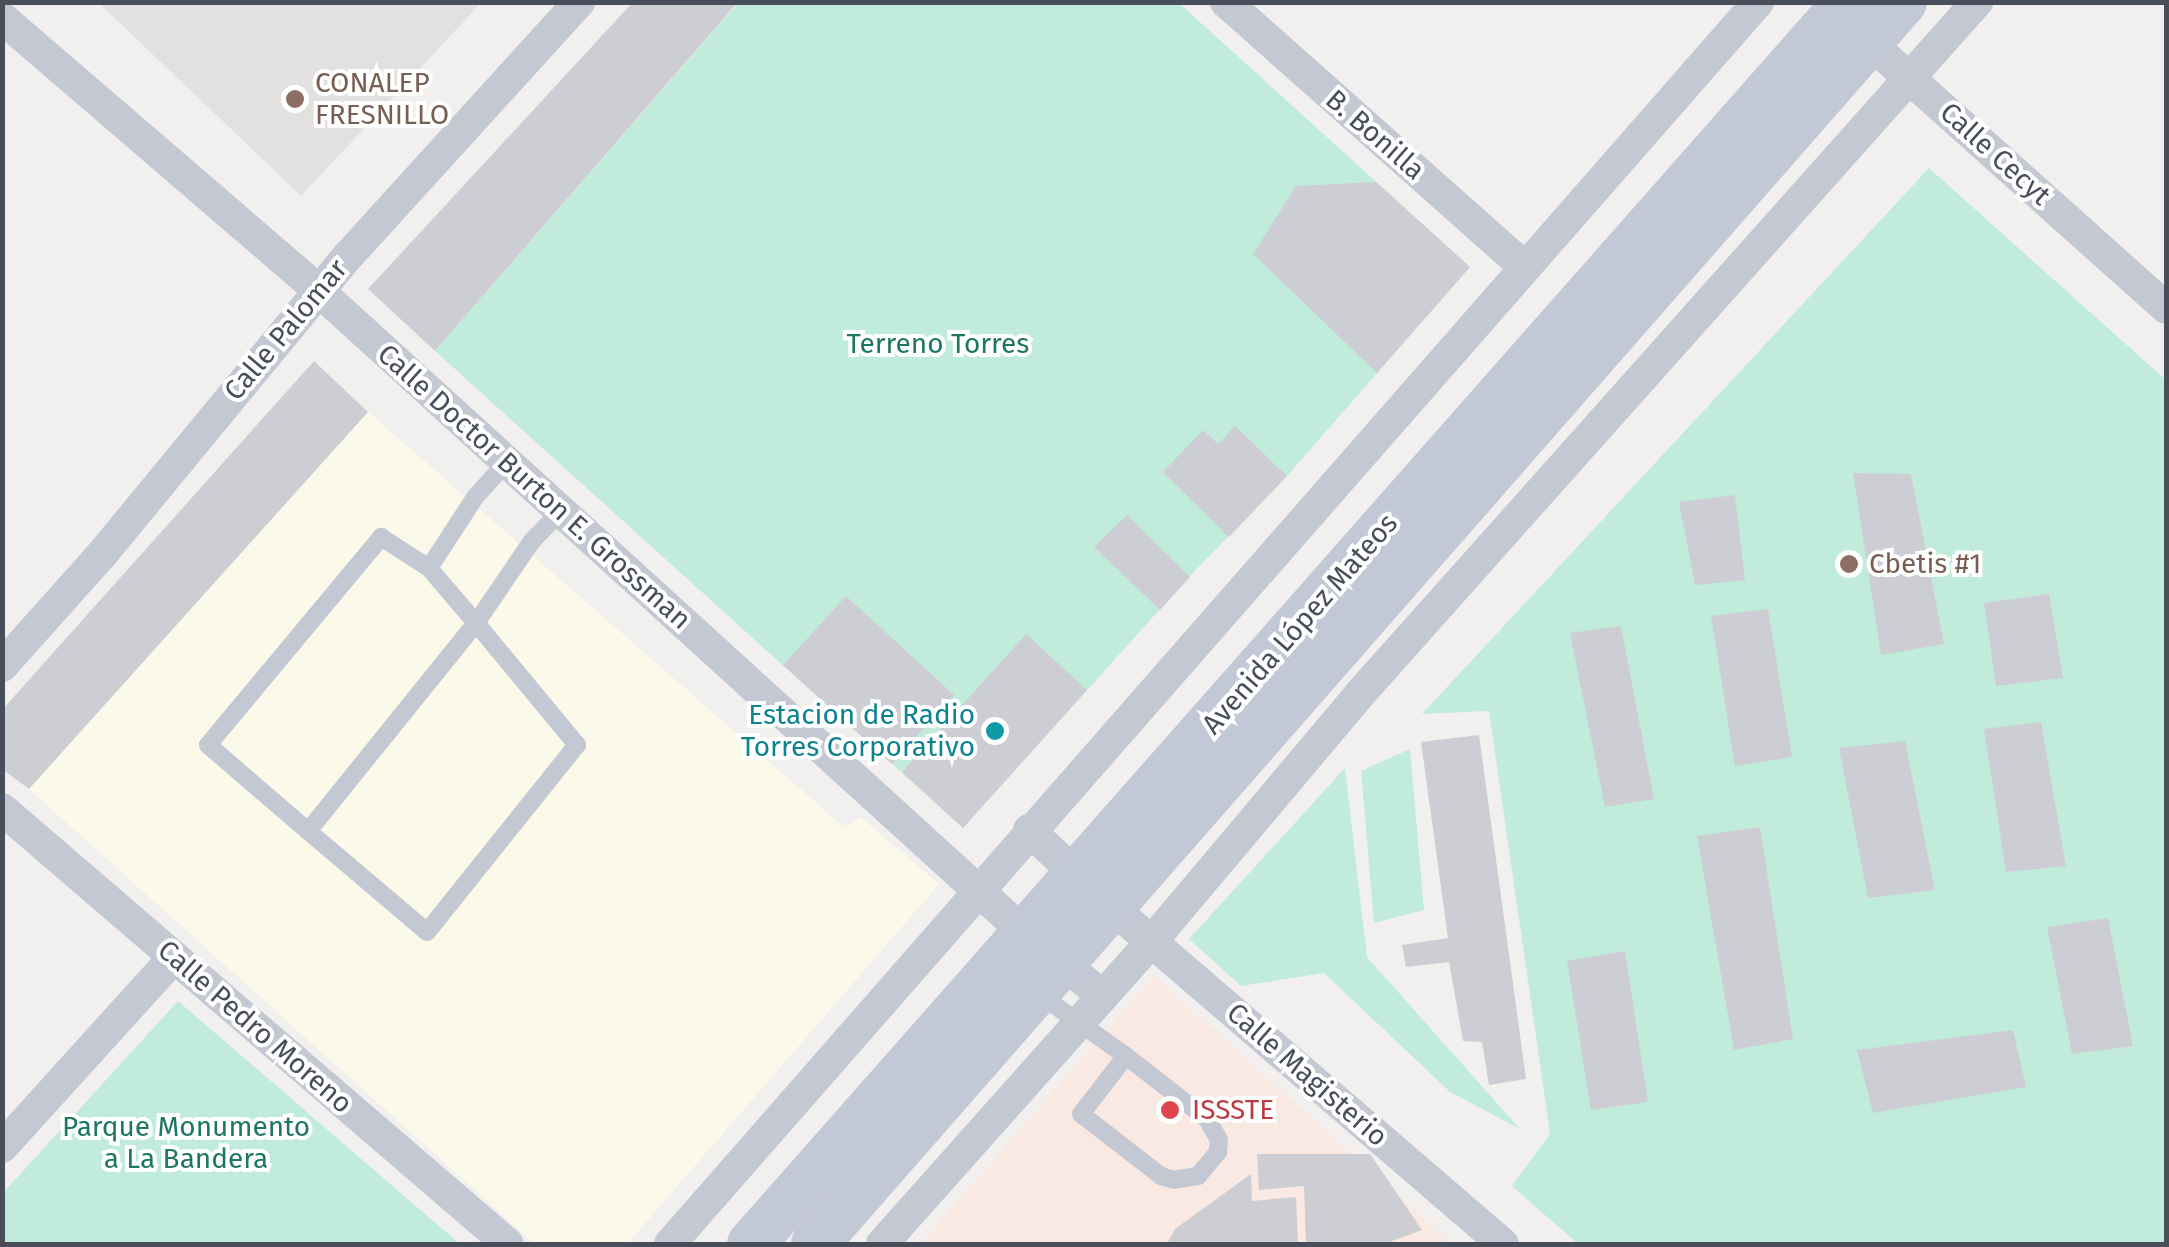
<!DOCTYPE html>
<meta charset="utf-8">
<style>
body{margin:0}
#map{position:relative;width:2169px;height:1247px;overflow:hidden;background:#f1f0ef;font-family:"Fira Sans",sans-serif}
div>[style]{position:absolute}
.commercial>*{inset:0;background:#fbfaea}
.education>*{inset:0;background:#e2e1e0}
.medical>*{inset:0;background:#f9e9e2}
.green>*{inset:0;background:#c1ecdb}
.building>*{inset:0;background:#cdcdd4}
.lane>*{height:18px;margin:-9px;padding:0 9px;transform-origin:9px;border-radius:9px;background:#c4c8d3}
.street>*{height:32px;margin:-16px;padding:0 16px;transform-origin:16px;border-radius:16px;background:#c4c8d3}
.secondary>*{height:48px;margin:-24px;padding:0 24px;transform-origin:24px;border-radius:24px;background:#c3c8d6}
.dots>*{width:28px;height:28px;translate:-50% -50%;box-sizing:border-box;border:5px solid #fff;border-radius:50%}
span{translate:-50% -50%;white-space:nowrap;text-align:center;line-height:1.15;-webkit-text-stroke:8px #fff;paint-order:stroke}
.education-label{font-size:28px;color:#785e54}
.left{translate:0 -50%;text-align:left}
.street-label{font-size:28px;color:#494e5b}
.park-label{font-size:28px;color:#1e7760}
.culture-label{font-size:28px;color:#0d838f}
.right{translate:-100% -50%;text-align:right}
.health-label{font-size:28px;color:#be3a42}
.frame{position:absolute;inset:0;border:5px solid #494e5b;pointer-events:none}
</style>
<div id="map">
<div class="commercial">
<i style="clip-path:polygon(368px 412px,845px 828px,860px 817px,939px 884px,627px 1244px,535px 1244px,29px 789px)"></i>
</div>
<div class="education">
<i style="clip-path:polygon(99px 3px,481px 3px,301px 196px)"></i>
</div>
<div class="medical">
<i style="clip-path:polygon(1154px 976px,1452px 1244px,920px 1244px)"></i>
</div>
<div class="green">
<i style="clip-path:polygon(738px 3px,1179px 3px,1470px 267px,1287px 476px,1189px 577px,963px 828px,435px 351px)"></i>
<i style="clip-path:polygon(1929px 168px,2166px 380px,2166px 1244px,1578px 1244px,1512px 1186px,1550px 1134px,1489px 711px,1422px 714px)"></i>
<i style="clip-path:polygon(1410px 749px,1424px 910px,1374px 923px,1361px 771px)"></i>
<i style="clip-path:polygon(1345px 768px,1367px 957px,1520px 1129px,1450px 1092px,1324px 973px,1241px 986px,1189px 939px)"></i>
<i style="clip-path:polygon(178px 1001px,460px 1244px,3px 1244px,3px 1193px)"></i>
</div>
<div class="building">
<i style="clip-path:polygon(633px 2px,738px 2px,435px 351px,368px 289px)"></i>
<i style="clip-path:polygon(1376px 182px,1470px 267px,1377px 373px,1253px 254px,1296px 186px)"></i>
<i style="clip-path:polygon(314px 361px,368px 412px,29px 789px,2px 769px,2px 710px)"></i>
<i style="clip-path:polygon(1235px 426px,1287px 476px,1229px 537px,1163px 472px,1203px 430px,1218px 444px)"></i>
<i style="clip-path:polygon(1853px 473px,1911px 474px,1944px 644px,1881px 655px)"></i>
<i style="clip-path:polygon(1735px 495px,1745px 580px,1695px 585px,1679px 502px)"></i>
<i style="clip-path:polygon(1127px 515px,1190px 577px,1160px 610px,1094px 547px)"></i>
<i style="clip-path:polygon(2049px 594px,2063px 678px,1996px 686px,1984px 603px)"></i>
<i style="clip-path:polygon(846px 596px,954px 695px,892px 764px,783px 665px)"></i>
<i style="clip-path:polygon(1768px 609px,1792px 757px,1735px 766px,1711px 616px)"></i>
<i style="clip-path:polygon(1621px 626px,1654px 799px,1605px 807px,1570px 633px)"></i>
<i style="clip-path:polygon(1026px 634px,1087px 690px,963px 828px,902px 772px)"></i>
<i style="clip-path:polygon(2041px 722px,2066px 866px,2006px 872px,1984px 729px)"></i>
<i style="clip-path:polygon(1479px 735px,1526px 1079px,1489px 1085px,1482px 1042px,1463px 1041px,1449px 962px,1406px 967px,1402px 945px,1448px 938px,1421px 742px)"></i>
<i style="clip-path:polygon(1905px 741px,1935px 890px,1868px 898px,1839px 748px)"></i>
<i style="clip-path:polygon(1760px 827px,1793px 1039px,1734px 1050px,1697px 836px)"></i>
<i style="clip-path:polygon(2108px 918px,2133px 1046px,2072px 1054px,2047px 927px)"></i>
<i style="clip-path:polygon(1625px 951px,1648px 1102px,1591px 1110px,1567px 961px)"></i>
<i style="clip-path:polygon(2013px 1030px,2026px 1087px,1873px 1113px,1857px 1050px)"></i>
<i style="clip-path:polygon(1257px 1154px,1370px 1154px,1422px 1230px,1384px 1244px,1306px 1244px,1304px 1186px,1259px 1190px)"></i>
<i style="clip-path:polygon(1251px 1174px,1252px 1201px,1296px 1197px,1298px 1244px,1167px 1244px,1175px 1229px)"></i>
</div>
<div class="lane">
<i style="left:381px;top:537px;width:57px;rotate:32.9deg"></i>
<i style="left:429px;top:568px;width:72px;rotate:49.5deg"></i>
<i style="left:476px;top:623px;width:267px;rotate:128.9deg"></i>
<i style="left:308px;top:831px;width:132px;rotate:-139.3deg"></i>
<i style="left:208px;top:745px;width:271px;rotate:-50.2deg"></i>
<i style="left:429px;top:568px;width:86px;rotate:-56.9deg"></i>
<i style="left:476px;top:496px;width:46px;rotate:-47.6deg"></i>
<i style="left:308px;top:831px;width:156px;rotate:40.3deg"></i>
<i style="left:427px;top:932px;width:240px;rotate:-51.3deg"></i>
<i style="left:577px;top:745px;width:158px;rotate:-129.6deg"></i>
<i style="left:476px;top:623px;width:99px;rotate:-55.7deg"></i>
<i style="left:532px;top:541px;width:42px;rotate:-46deg"></i>
<i style="left:1036px;top:992px;width:110px;rotate:35.4deg"></i>
<i style="left:1126px;top:1056px;width:103px;rotate:37.9deg"></i>
<i style="left:1207px;top:1119px;width:24px;rotate:60deg"></i>
<i style="left:1219px;top:1140px;width:12px;rotate:95deg"></i>
<i style="left:1218px;top:1152px;width:31px;rotate:130deg"></i>
<i style="left:1198px;top:1176px;width:24px;rotate:171deg"></i>
<i style="left:1174px;top:1180px;width:14px;rotate:-163deg"></i>
<i style="left:1161px;top:1176px;width:101px;rotate:-142.2deg"></i>
<i style="left:1081px;top:1114px;width:73px;rotate:-52.2deg"></i>
</div>
<div class="street">
<i style="left:1226px;top:2px;width:400px;rotate:41.6deg"></i>
<i style="left:2px;top:18px;width:420px;rotate:40.7deg"></i>
<i style="left:320px;top:292px;width:956px;rotate:42.29deg"></i>
<i style="left:1027px;top:935px;width:96px;rotate:38.7deg"></i>
<i style="left:1853px;top:28px;width:420px;rotate:41.8deg"></i>
<i style="left:2px;top:666px;width:152px;rotate:-48.2deg"></i>
<i style="left:103px;top:553px;width:386px;rotate:-50.5deg"></i>
<i style="left:349px;top:255px;width:342px;rotate:-47.7deg"></i>
<i style="left:2px;top:809px;width:667px;rotate:40.69deg"></i>
<i style="left:1029px;top:830px;width:111px;rotate:43.2deg"></i>
<i style="left:1110px;top:906px;width:518px;rotate:40.7deg"></i>
<i style="left:2px;top:1147px;width:256px;rotate:-47.8deg"></i>
<i style="left:670px;top:1244px;width:1651px;rotate:-48.78deg"></i>
<i style="left:882px;top:1244px;width:406px;rotate:-48.3deg"></i>
<i style="left:1152px;top:941px;width:322px;rotate:-49.9deg"></i>
<i style="left:1359px;top:695px;width:929px;rotate:-48.27deg"></i>
</div>
<div class="secondary">
<i style="left:751px;top:1244px;width:1656px;rotate:-48.57deg"></i>
<i style="left:815px;top:1244px;width:1651px;rotate:-48.78deg"></i>
</div>
<div class="dots">
<i style="left:295px;top:99px;background:#8d6e63"></i>
<i style="left:1849px;top:564px;background:#8d6e63"></i>
<i style="left:995px;top:731px;background:#0f9aa8"></i>
<i style="left:1170px;top:1110px;background:#e0444e"></i>
</div>
<div class="education-label">
<span class="left" style="left:315px;top:99px">CONALEP<br>FRESNILLO</span>
<span class="left" style="left:1869px;top:564px">Cbetis #1</span>
</div>
<div class="street-label">
<span style="left:1375px;top:135px;rotate:41deg">B. Bonilla</span>
<span style="left:1995px;top:154px;rotate:42deg">Calle Cecyt</span>
<span style="left:286px;top:330px;rotate:-50deg">Calle Palomar</span>
<span style="left:534px;top:487px;rotate:42deg">Calle Doctor Burton E. Grossman</span>
<span style="left:1300px;top:624px;rotate:-49deg">Avenida López Mateos</span>
<span style="left:255px;top:1027px;rotate:41deg">Calle Pedro Moreno</span>
<span style="left:1307px;top:1075px;rotate:41deg">Calle Magisterio</span>
</div>
<div class="park-label">
<span style="left:938px;top:344px">Terreno Torres</span>
<span style="left:186px;top:1143px">Parque Monumento<br>a La Bandera</span>
</div>
<div class="culture-label">
<span class="right" style="left:975px;top:731px">Estacion de Radio<br>Torres Corporativo</span>
</div>
<div class="health-label">
<span class="left" style="left:1192px;top:1110px">ISSSTE</span>
</div>
<div class="frame"></div>
</div>
